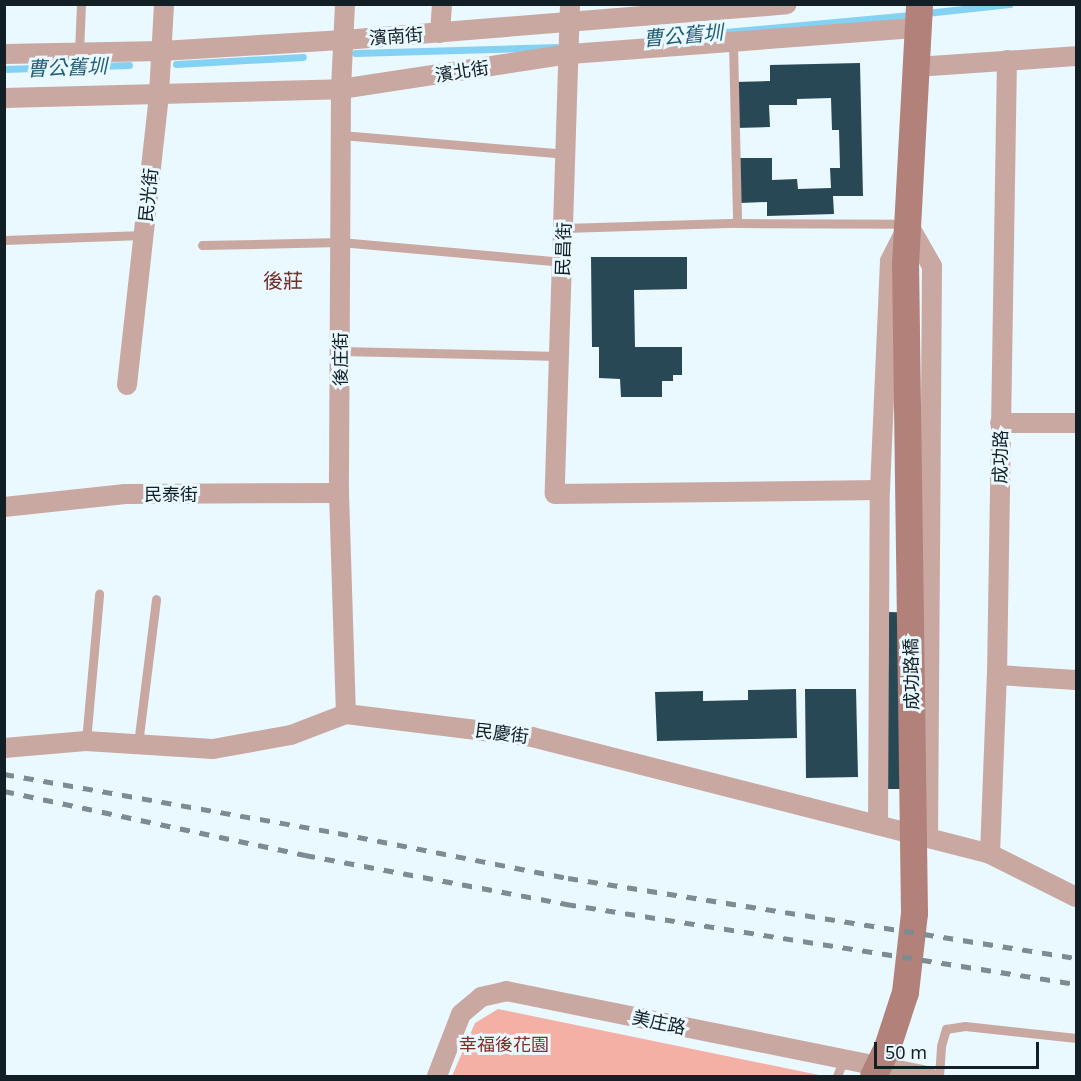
<!DOCTYPE html>
<meta charset="utf-8">
<style>
body{margin:0}
#map{position:relative;width:1081px;height:1081px;overflow:hidden;background:#eaf8ff;font-family:"Noto Sans","Noto Sans TC",sans-serif}
div>[style]{position:absolute}
.green>*{inset:0;background:#f5b0a5}
.stream>*{height:7px;margin:-3.5px;padding:0 3.5px;transform-origin:3.5px;border-radius:3.5px;background:#84d2f3}
.building>*{inset:0;background:#294855}
.lane>*{height:9px;margin:-4.5px;padding:0 4.5px;transform-origin:4.5px;border-radius:4.5px;background:#c9a8a2}
.street>*{height:20px;margin:-10px;padding:0 10px;transform-origin:10px;border-radius:10px;background:#c9a8a2}
.secondary>*{height:27px;margin:-13.5px;padding:0 13.5px;transform-origin:13.5px;border-radius:13.5px;background:#b2817a}
.rail>*{height:4.5px;margin-top:-2.25px;transform-origin:0;background:repeating-linear-gradient(90deg,#7e8b92 0 10px,transparent 0 20px)}
span{translate:-50% -50%;white-space:nowrap;text-align:center;line-height:1.15;-webkit-text-stroke:6px #eaf8ff;paint-order:stroke}
.street-label{font-size:18px;color:#121f25}
.park-label{font-size:18px;color:#822c24}
.water-label{font-size:20px;color:#225f76;font-style:italic}
.neighbourhood-label{font-size:20px;color:#732d26}
.frame{position:absolute;inset:0;border:6px solid #121f25;pointer-events:none}
.scale{position:absolute;left:874px;top:1042px;width:165px;height:27px;box-sizing:border-box;border:3px solid #121f25;border-top:0;padding-left:8px;font-size:18px;line-height:21px;white-space:nowrap;color:#121f25;-webkit-text-stroke:4px #eaf8ff;paint-order:stroke}
</style>
<div id="map">
<div class="green">
<i style="clip-path:polygon(498px 1009px,824px 1076px,452px 1076px,475px 1023px)"></i>
</div>
<div class="stream">
<i style="left:926px;top:13px;width:84px;rotate:-6.1deg"></i>
<i style="left:648px;top:39px;width:264px;rotate:-5.2deg"></i>
<i style="left:355px;top:53px;width:201px;rotate:-1.7deg"></i>
<i style="left:176px;top:64px;width:127px;rotate:-3.2deg"></i>
<i style="left:4px;top:69px;width:125px;rotate:-1.8deg"></i>
</div>
<div class="building">
<i style="clip-path:polygon(860px 63px,863px 196px,833px 196px,834px 214px,767px 216px,767px 202px,740px 203px,739px 158px,772px 158px,772px 180px,797px 179px,798px 189px,831px 188px,830px 168px,840px 168px,839px 130px,832px 130px,831px 98px,797px 99px,797px 105px,769px 105px,770px 127px,736px 128px,735px 82px,770px 81px,770px 65px)"></i>
<i style="clip-path:polygon(591px 257px,687px 257px,687px 289px,634px 290px,635px 347px,682px 347px,682px 375px,673px 375px,673px 381px,662px 381px,662px 397px,621px 397px,620px 379px,599px 378px,599px 347px,592px 347px)"></i>
<i style="clip-path:polygon(889px 612px,922px 613px,919px 789px,886px 789px)"></i>
<i style="clip-path:polygon(796px 689px,797px 738px,657px 741px,655px 692px,703px 691px,703px 701px,748px 700px,748px 690px)"></i>
<i style="clip-path:polygon(805px 689px,856px 689px,858px 777px,806px 778px)"></i>
</div>
<div class="lane">
<i style="left:733px;top:42px;width:181px;rotate:88.7deg"></i>
<i style="left:79px;top:52px;width:48px;rotate:-87.6deg"></i>
<i style="left:341px;top:135px;width:227px;rotate:4.8deg"></i>
<i style="left:564px;top:228px;width:173px;rotate:-1.7deg"></i>
<i style="left:737px;top:223px;width:166px;rotate:0.3deg"></i>
<i style="left:4px;top:240px;width:139px;rotate:-2.1deg"></i>
<i style="left:202px;top:245px;width:138px;rotate:-1.2deg"></i>
<i style="left:340px;top:242px;width:224px;rotate:5.1deg"></i>
<i style="left:340px;top:351px;width:219px;rotate:1.3deg"></i>
<i style="left:86px;top:741px;width:148px;rotate:-84.9deg"></i>
<i style="left:138px;top:744px;width:146px;rotate:-82.9deg"></i>
<i style="left:837px;top:1076px;width:18px;rotate:-68deg"></i>
<i style="left:939px;top:1076px;width:30px;rotate:-86deg"></i>
<i style="left:941px;top:1046px;width:18px;rotate:-74deg"></i>
<i style="left:946px;top:1029px;width:19px;rotate:-9deg"></i>
<i style="left:965px;top:1026px;width:112px;rotate:6.2deg"></i>
</div>
<div class="street">
<i style="left:345px;top:4px;width:85px;rotate:92.7deg"></i>
<i style="left:341px;top:89px;width:404px;rotate:90.3deg"></i>
<i style="left:339px;top:493px;width:221px;rotate:88.2deg"></i>
<i style="left:570px;top:4px;width:490px;rotate:91.8deg"></i>
<i style="left:555px;top:494px;width:325px;rotate:-0.7deg"></i>
<i style="left:440px;top:33px;width:29px;rotate:-86deg"></i>
<i style="left:4px;top:54px;width:158px;rotate:-1.1deg"></i>
<i style="left:162px;top:51px;width:182px;rotate:-3.5deg"></i>
<i style="left:344px;top:40px;width:444px;rotate:-4.6deg"></i>
<i style="left:916px;top:67px;width:160px;rotate:-3.9deg"></i>
<i style="left:4px;top:98px;width:337px;rotate:-1.5deg"></i>
<i style="left:341px;top:89px;width:232px;rotate:-8.7deg"></i>
<i style="left:570px;top:54px;width:349px;rotate:-4.3deg"></i>
<i style="left:908px;top:224px;width:48px;rotate:60.3deg"></i>
<i style="left:932px;top:266px;width:572px;rotate:90.4deg"></i>
<i style="left:127px;top:385px;width:293px;rotate:-83.7deg"></i>
<i style="left:159px;top:94px;width:90px;rotate:-86.8deg"></i>
<i style="left:1000px;top:423px;width:76px"></i>
<i style="left:4px;top:507px;width:122px;rotate:-6.1deg"></i>
<i style="left:125px;top:494px;width:214px;rotate:-0.3deg"></i>
<i style="left:997px;top:675px;width:79px;rotate:3.6deg"></i>
<i style="left:4px;top:748px;width:82px;rotate:-4.9deg"></i>
<i style="left:86px;top:741px;width:127px;rotate:3.6deg"></i>
<i style="left:213px;top:749px;width:79px;rotate:-10.2deg"></i>
<i style="left:291px;top:735px;width:59px;rotate:-20.9deg"></i>
<i style="left:346px;top:714px;width:187px;rotate:7deg"></i>
<i style="left:532px;top:737px;width:473px;rotate:14.3deg"></i>
<i style="left:990px;top:854px;width:96px;rotate:26.6deg"></i>
<i style="left:878px;top:825px;width:335px;rotate:-89.7deg"></i>
<i style="left:880px;top:490px;width:229px;rotate:-87.5deg"></i>
<i style="left:890px;top:261px;width:29px;rotate:-63deg"></i>
<i style="left:990px;top:854px;width:179px;rotate:-87.8deg"></i>
<i style="left:997px;top:675px;width:615px;rotate:-89.07deg"></i>
<i style="left:437px;top:1076px;width:66px;rotate:-68.8deg"></i>
<i style="left:461px;top:1014px;width:26px;rotate:-40deg"></i>
<i style="left:481px;top:997px;width:26px;rotate:-13deg"></i>
<i style="left:506px;top:991px;width:430px;rotate:11.4deg"></i>
</div>
<div class="secondary">
<i style="left:873px;top:1076px;width:32px;rotate:-64deg"></i>
<i style="left:887px;top:1047px;width:58px;rotate:-71.9deg"></i>
<i style="left:905px;top:992px;width:80px;rotate:-83.5deg"></i>
<i style="left:914px;top:913px;width:649px;rotate:-90.79deg"></i>
<i style="left:905px;top:264px;width:260px;rotate:-86.9deg"></i>
</div>
<div class="rail">
<i style="left:4px;top:774px;width:339px;rotate:10deg"></i>
<i style="left:338px;top:833px;width:234px;rotate:11.1deg"></i>
<i style="left:568px;top:878px;width:514px;rotate:8.95deg"></i>
<i style="left:4px;top:791px;width:308px;rotate:12deg"></i>
<i style="left:305px;top:855px;width:266px;rotate:10.6deg"></i>
<i style="left:566px;top:904px;width:516px;rotate:8.91deg"></i>
</div>
<div class="street-label">
<span style="left:396px;top:36px;rotate:-4deg">濱南街</span>
<span style="left:462px;top:71px;rotate:-9deg">濱北街</span>
<span style="left:148px;top:195px;rotate:-84deg">民光街</span>
<span style="left:563px;top:249px;rotate:-88deg">民昌街</span>
<span style="left:340px;top:359px;rotate:-90deg">後庄街</span>
<span style="left:1000px;top:457px;rotate:-89deg">成功路</span>
<span style="left:171px;top:494px">民泰街</span>
<span style="left:911px;top:674px;rotate:-91deg">成功路橋</span>
<span style="left:502px;top:733px;rotate:7deg">民慶街</span>
<span style="left:659px;top:1022px;rotate:12deg">美庄路</span>
</div>
<div class="park-label">
<span style="left:504px;top:1044px">幸福後花園</span>
</div>
<div class="water-label">
<span style="left:683px;top:35px;rotate:-5deg">曹公舊圳</span>
<span style="left:67px;top:67px;rotate:-2deg">曹公舊圳</span>
</div>
<div class="neighbourhood-label">
<span style="left:283px;top:280px">後莊</span>
</div>
<div class="frame"></div>
<div class="scale">50 m</div>
</div>
